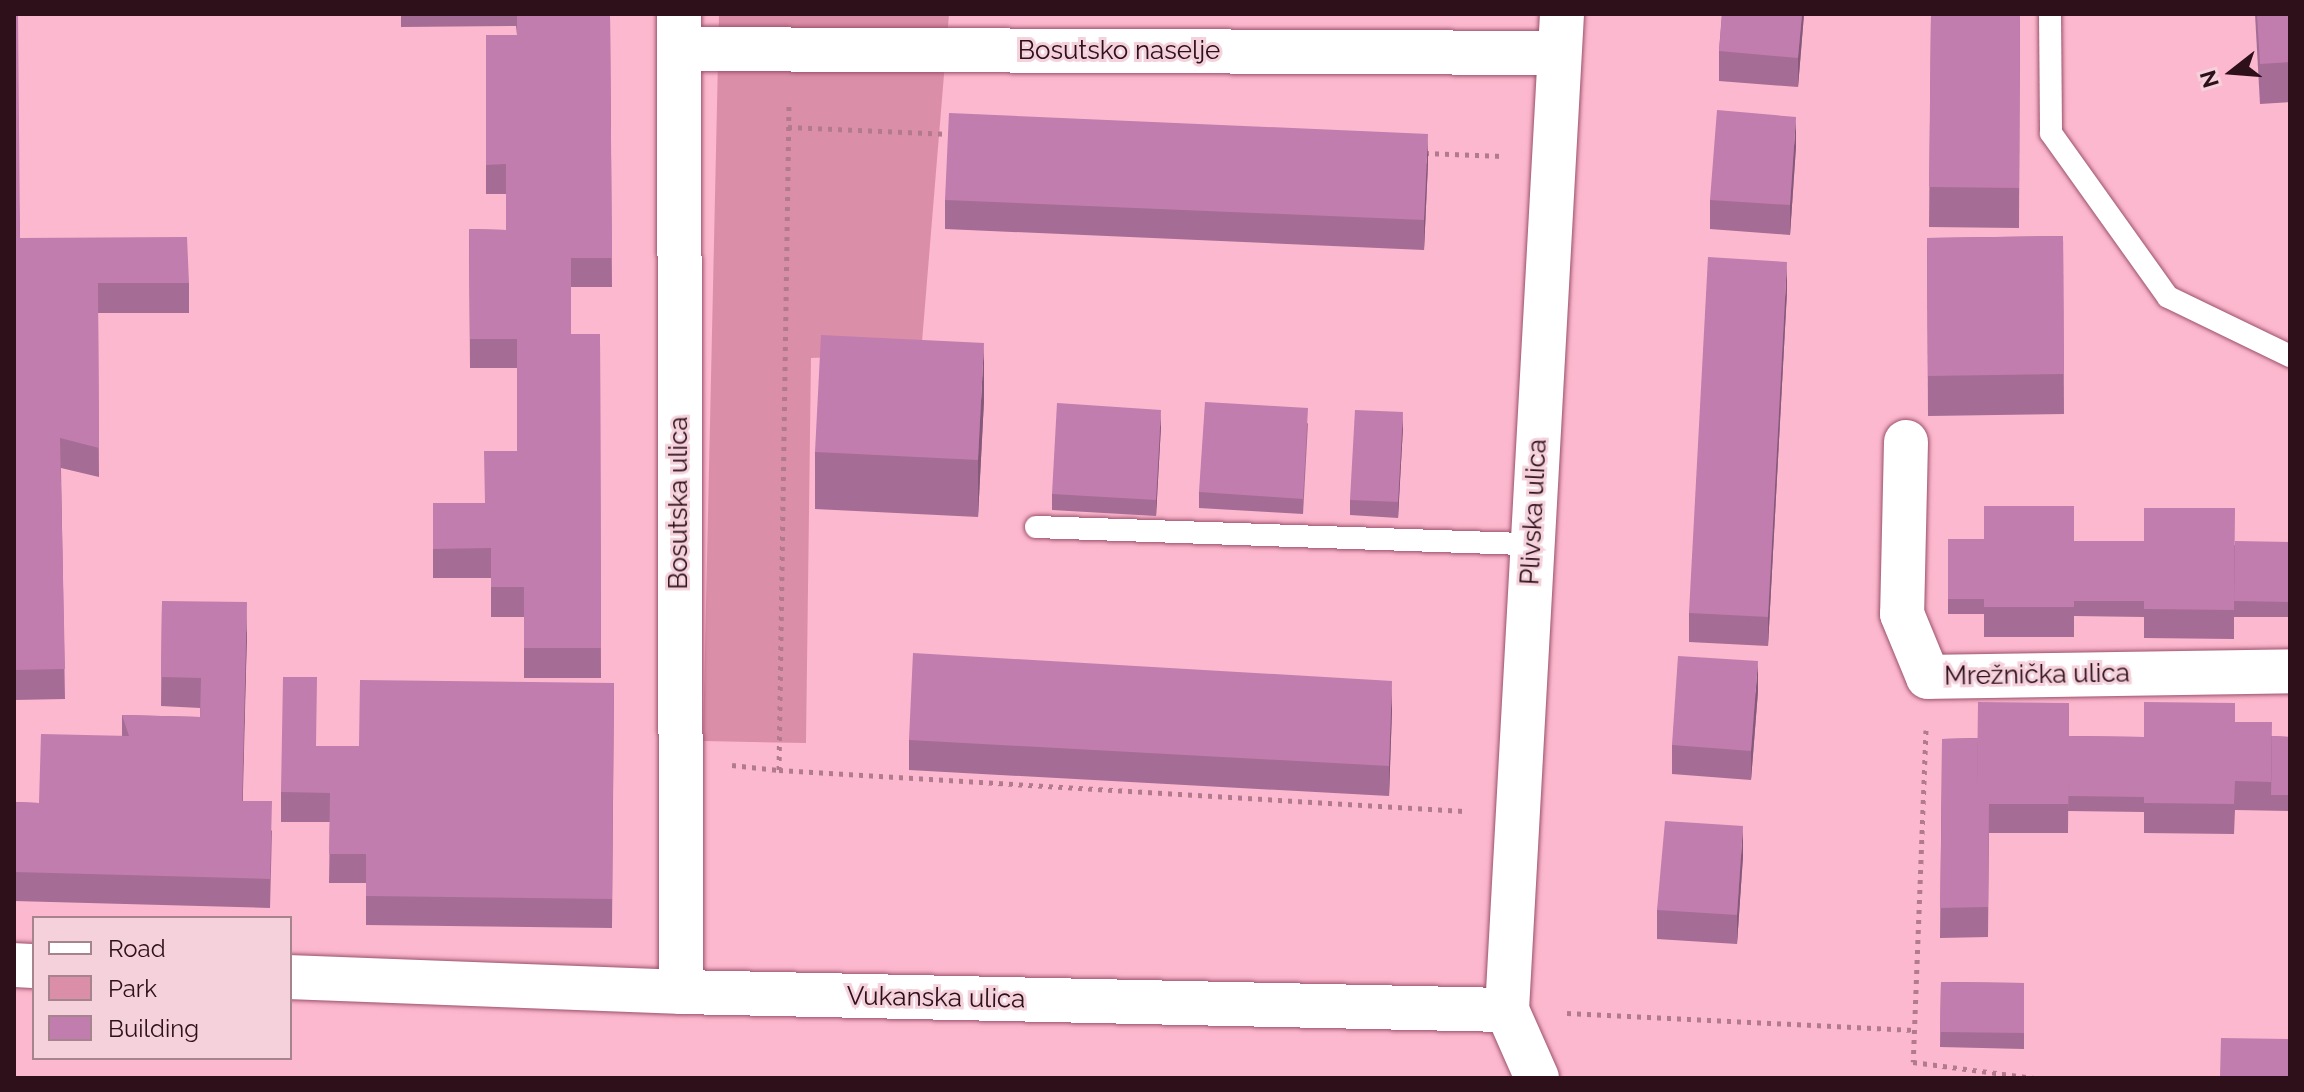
<!DOCTYPE html>
<meta charset="utf-8">
<style>
body{margin:0}
#map{position:relative;width:2304px;height:1092px;overflow:hidden;background:#fcb8ce;font-family:Raleway,sans-serif}
div>[style]{position:absolute}
.green>*{inset:0;background:#db8ea8}
.path>*{height:5px;margin-top:-2.5px;transform-origin:0;background:repeating-linear-gradient(90deg,#b27b8d 0 4px,transparent 0 10px)}
.roads{filter:drop-shadow(0 0 2px #9c516c) drop-shadow(0 0 2px #9c516c)}
.lane>*{height:22px;margin:-11px;padding:0 11px;transform-origin:11px;border-radius:11px;background:#fff}
.street>*{height:44px;margin:-22px;padding:0 22px;transform-origin:22px;border-radius:22px;background:#fff}
.wall>*{inset:0;background:#a56c95}
.shaded-wall>*{inset:0;background:#865879}
.building>*{inset:0;background:#c07dad}
span{translate:-50% -50%;white-space:nowrap;text-align:center;line-height:1.15;-webkit-text-stroke:6px #f4d1db;paint-order:stroke}
.street-label{font-size:26px;color:#2e101b}
.frame{position:absolute;inset:0;border:16px solid #2e101b;pointer-events:none}
.legend{position:absolute;left:32px;top:916px;width:260px;height:144px;box-sizing:border-box;background:#f4d1db;border:2px solid #a5848e;margin:0;padding:10px 14px;list-style:none;font-size:24px;color:#2e101b}
.legend li{display:flex;align-items:center;gap:16px;height:40px}
.legend b{width:40px;border:2px solid #a5848e}
.north{position:absolute;left:2192px;top:32px;width:80px;height:80px;-webkit-text-stroke:6px #f4d1db;paint-order:stroke;rotate:253deg;font-size:22px;font-weight:700;line-height:32px;text-align:center;color:#2e101b}
.north::after{content:'';display:block;margin:auto;width:28px;height:36px;background:#2e101b;clip-path:polygon(50% 0,100% 100%,50% 72%,0 100%)}
</style>
<div id="map">
<div class="green">
<i style="clip-path:polygon(719px 14px,949px 14px,921px 354px,811px 358px,806px 743px,703px 741px)"></i>
</div>
<div class="path">
<i style="left:788px;top:127px;width:163px;rotate:2.5deg"></i>
<i style="left:1425px;top:153px;width:78px;rotate:2.2deg"></i>
<i style="left:1926px;top:730px;width:332px;rotate:92.2deg"></i>
<i style="left:1913px;top:1062px;width:122px;rotate:7.5deg"></i>
<i style="left:732px;top:765px;width:47px;rotate:6.1deg"></i>
<i style="left:779px;top:770px;width:667px;rotate:-89.14deg"></i>
<i style="left:779px;top:770px;width:686px;rotate:3.43deg"></i>
<i style="left:1567px;top:1013px;width:347px;rotate:2.8deg"></i>
</div>
<div class="roads">
<div class="lane">
<i style="left:2050px;top:14px;width:119px;rotate:89.5deg"></i>
<i style="left:2051px;top:133px;width:201px;rotate:54.5deg"></i>
<i style="left:2168px;top:297px;width:136px;rotate:25.8deg"></i>
<i style="left:1036px;top:527px;width:496px;rotate:2deg"></i>
</div>
<div class="street">
<i style="left:679px;top:14px;width:978px;rotate:89.88deg"></i>
<i style="left:679px;top:49px;width:880px;rotate:0.26deg"></i>
<i style="left:1906px;top:442px;width:172px;rotate:91.3deg"></i>
<i style="left:1902px;top:614px;width:68px;rotate:67.6deg"></i>
<i style="left:1928px;top:677px;width:362px;rotate:-0.9deg"></i>
<i style="left:14px;top:965px;width:20px;rotate:3deg"></i>
<i style="left:290px;top:977px;width:391px;rotate:2.2deg"></i>
<i style="left:681px;top:992px;width:826px;rotate:1.25deg"></i>
<i style="left:1537px;top:1078px;width:74px;rotate:-113.8deg"></i>
<i style="left:1507px;top:1010px;width:998px;rotate:-86.84deg"></i>
</div>
</div>
<div class="wall">
<i style="clip-path:polygon(14px 14px,20px 238px,189px 283px,189px 313px,98px 313px,99px 477px,61px 468px,65px 699px,14px 700px)"></i>
<i style="clip-path:polygon(401px 14px,610px 14px,612px 287px,571px 287px,571px 334px,600px 334px,601px 678px,524px 678px,524px 617px,491px 617px,491px 578px,433px 578px,433px 503px,485px 503px,517px 451px,517px 368px,470px 368px,469px 229px,506px 230px,506px 194px,486px 194px,486px 35px,517px 35px,516px 26px,401px 27px)"></i>
<i style="clip-path:polygon(1722px 14px,1804px 14px,1798px 87px,1719px 81px,1719px 51px)"></i>
<i style="clip-path:polygon(1931px 14px,2020px 14px,2019px 228px,1929px 227px)"></i>
<i style="clip-path:polygon(2255px 14px,2290px 14px,2290px 102px,2260px 104px)"></i>
<i style="clip-path:polygon(1796px 146px,1790px 235px,1710px 229px,1710px 200px)"></i>
<i style="clip-path:polygon(1428px 163px,1424px 250px,945px 229px,945px 200px)"></i>
<i style="clip-path:polygon(2063px 236px,2064px 414px,1928px 416px,1927px 238px)"></i>
<i style="clip-path:polygon(1787px 291px,1768px 646px,1689px 642px,1689px 613px)"></i>
<i style="clip-path:polygon(984px 400px,978px 517px,815px 509px,815px 452px)"></i>
<i style="clip-path:polygon(1308px 423px,1303px 514px,1199px 508px,1199px 492px)"></i>
<i style="clip-path:polygon(1161px 426px,1156px 516px,1052px 510px,1052px 494px)"></i>
<i style="clip-path:polygon(1403px 427px,1398px 518px,1350px 515px,1350px 500px)"></i>
<i style="clip-path:polygon(1948px 539px,2074px 563px,2235px 545px,2290px 542px,2290px 617px,2234px 617px,2234px 639px,2144px 638px,2144px 617px,2074px 616px,2074px 637px,1984px 637px,1984px 614px,1948px 614px)"></i>
<i style="clip-path:polygon(162px 601px,247px 632px,242px 801px,272px 831px,270px 908px,14px 901px,14px 802px,39px 803px,122px 736px,122px 715px,200px 717px,200px 708px,161px 706px)"></i>
<i style="clip-path:polygon(614px 683px,612px 928px,366px 925px,366px 883px,329px 883px,330px 822px,281px 822px,281px 792px,316px 746px,359px 746px)"></i>
<i style="clip-path:polygon(1758px 691px,1751px 780px,1672px 774px,1672px 745px)"></i>
<i style="clip-path:polygon(2069px 703px,2068px 833px,1989px 833px,1988px 937px,1940px 938px,1942px 739px,1978px 738px)"></i>
<i style="clip-path:polygon(1392px 710px,1389px 796px,909px 770px,909px 740px)"></i>
<i style="clip-path:polygon(2235px 722px,2272px 736px,2290px 737px,2290px 811px,2235px 810px,2234px 834px,2144px 833px,2144px 800px,2144px 812px,2068px 811px,2069px 736px,2144px 737px)"></i>
<i style="clip-path:polygon(1743px 856px,1737px 944px,1657px 939px,1657px 910px)"></i>
<i style="clip-path:polygon(1941px 982px,2024px 983px,2024px 1049px,1940px 1047px)"></i>
</div>
<div class="shaded-wall">
<i style="clip-path:polygon(1802px 14px,1804px 14px,1798px 87px,1798px 58px)"></i>
<i style="clip-path:polygon(1796px 117px,1796px 146px,1790px 235px,1790px 205px)"></i>
<i style="clip-path:polygon(1428px 134px,1428px 163px,1424px 250px,1424px 220px)"></i>
<i style="clip-path:polygon(1787px 262px,1787px 291px,1768px 646px,1768px 617px)"></i>
<i style="clip-path:polygon(984px 343px,984px 400px,978px 517px,978px 460px)"></i>
<i style="clip-path:polygon(1161px 410px,1161px 426px,1156px 516px,1156px 500px)"></i>
<i style="clip-path:polygon(1403px 412px,1403px 427px,1398px 518px,1398px 502px)"></i>
<i style="clip-path:polygon(247px 602px,247px 632px,242px 830px,242px 801px)"></i>
<i style="clip-path:polygon(1758px 661px,1758px 691px,1751px 780px,1751px 751px)"></i>
<i style="clip-path:polygon(1392px 681px,1392px 710px,1389px 796px,1389px 766px)"></i>
<i style="clip-path:polygon(1743px 826px,1743px 856px,1737px 944px,1737px 915px)"></i>
</div>
<div class="building">
<i style="clip-path:polygon(14px 14px,18px 14px,20px 238px,187px 237px,189px 283px,98px 283px,99px 448px,60px 438px,65px 669px,14px 670px)"></i>
<i style="clip-path:polygon(517px 14px,610px 14px,612px 258px,571px 258px,571px 334px,600px 334px,601px 648px,524px 648px,524px 587px,491px 587px,491px 548px,433px 549px,433px 503px,485px 503px,484px 451px,517px 451px,517px 339px,470px 339px,469px 229px,506px 230px,506px 164px,486px 165px,486px 35px,517px 35px)"></i>
<i style="clip-path:polygon(1722px 14px,1802px 14px,1798px 58px,1719px 51px)"></i>
<i style="clip-path:polygon(1931px 14px,2020px 14px,2019px 188px,1929px 187px)"></i>
<i style="clip-path:polygon(2257px 14px,2290px 14px,2290px 62px,2260px 64px)"></i>
<i style="clip-path:polygon(1717px 110px,1796px 117px,1790px 205px,1710px 200px)"></i>
<i style="clip-path:polygon(949px 113px,1428px 134px,1424px 220px,945px 200px)"></i>
<i style="clip-path:polygon(2063px 236px,2064px 374px,1928px 376px,1927px 238px)"></i>
<i style="clip-path:polygon(1708px 257px,1787px 262px,1768px 617px,1689px 613px)"></i>
<i style="clip-path:polygon(821px 335px,984px 343px,978px 460px,815px 452px)"></i>
<i style="clip-path:polygon(1205px 402px,1308px 408px,1303px 499px,1199px 492px)"></i>
<i style="clip-path:polygon(1057px 403px,1161px 410px,1156px 500px,1052px 494px)"></i>
<i style="clip-path:polygon(1355px 410px,1403px 412px,1398px 502px,1350px 500px)"></i>
<i style="clip-path:polygon(1984px 506px,2074px 506px,2074px 607px,1984px 607px)"></i>
<i style="clip-path:polygon(2144px 508px,2235px 508px,2234px 610px,2144px 609px)"></i>
<i style="clip-path:polygon(1948px 539px,1984px 539px,1984px 599px,1948px 599px)"></i>
<i style="clip-path:polygon(2074px 541px,2144px 541px,2144px 601px,2074px 601px)"></i>
<i style="clip-path:polygon(2235px 541px,2290px 542px,2290px 602px,2234px 601px)"></i>
<i style="clip-path:polygon(162px 601px,247px 602px,242px 801px,272px 801px,270px 879px,14px 872px,14px 802px,39px 803px,41px 734px,129px 736px,122px 715px,200px 717px,201px 678px,161px 677px)"></i>
<i style="clip-path:polygon(913px 653px,1392px 681px,1389px 766px,909px 740px)"></i>
<i style="clip-path:polygon(1678px 656px,1758px 661px,1751px 751px,1672px 745px)"></i>
<i style="clip-path:polygon(283px 677px,317px 677px,316px 746px,359px 746px,360px 680px,614px 683px,612px 899px,366px 896px,366px 854px,329px 854px,330px 793px,281px 792px)"></i>
<i style="clip-path:polygon(1978px 702px,2069px 703px,2068px 804px,1989px 804px,1988px 907px,1940px 908px,1942px 784px,1977px 784px)"></i>
<i style="clip-path:polygon(2144px 702px,2235px 703px,2235px 722px,2272px 722px,2271px 782px,2235px 781px,2234px 804px,2144px 803px)"></i>
<i style="clip-path:polygon(2069px 736px,2144px 737px,2144px 797px,2068px 796px)"></i>
<i style="clip-path:polygon(2272px 736px,2290px 737px,2290px 795px,2271px 795px)"></i>
<i style="clip-path:polygon(1978px 738px,1977px 784px,1942px 784px,1942px 739px)"></i>
<i style="clip-path:polygon(1665px 821px,1743px 826px,1737px 915px,1657px 910px)"></i>
<i style="clip-path:polygon(1941px 982px,2024px 983px,2024px 1033px,1940px 1032px)"></i>
<i style="clip-path:polygon(2221px 1038px,2290px 1039px,2290px 1078px,2220px 1077px)"></i>
</div>
<div class="street-label">
<span style="left:1119px;top:51px">Bosutsko naselje</span>
<span style="left:679px;top:503px;rotate:-90deg">Bosutska ulica</span>
<span style="left:1534px;top:512px;rotate:-87deg">Plivska ulica</span>
<span style="left:2037px;top:675px;rotate:-1deg">Mrežnička ulica</span>
<span style="left:936px;top:998px;rotate:1deg">Vukanska ulica</span>
</div>
<div class="frame"></div>
<ul class="legend">
<li><b style="height:10px;background:#fff"></b>Road</li>
<li><b style="height:22px;background:#db8ea8"></b>Park</li>
<li><b style="height:22px;background:#c07dad"></b>Building</li>
</ul>
<div class="north">N</div>
</div>
